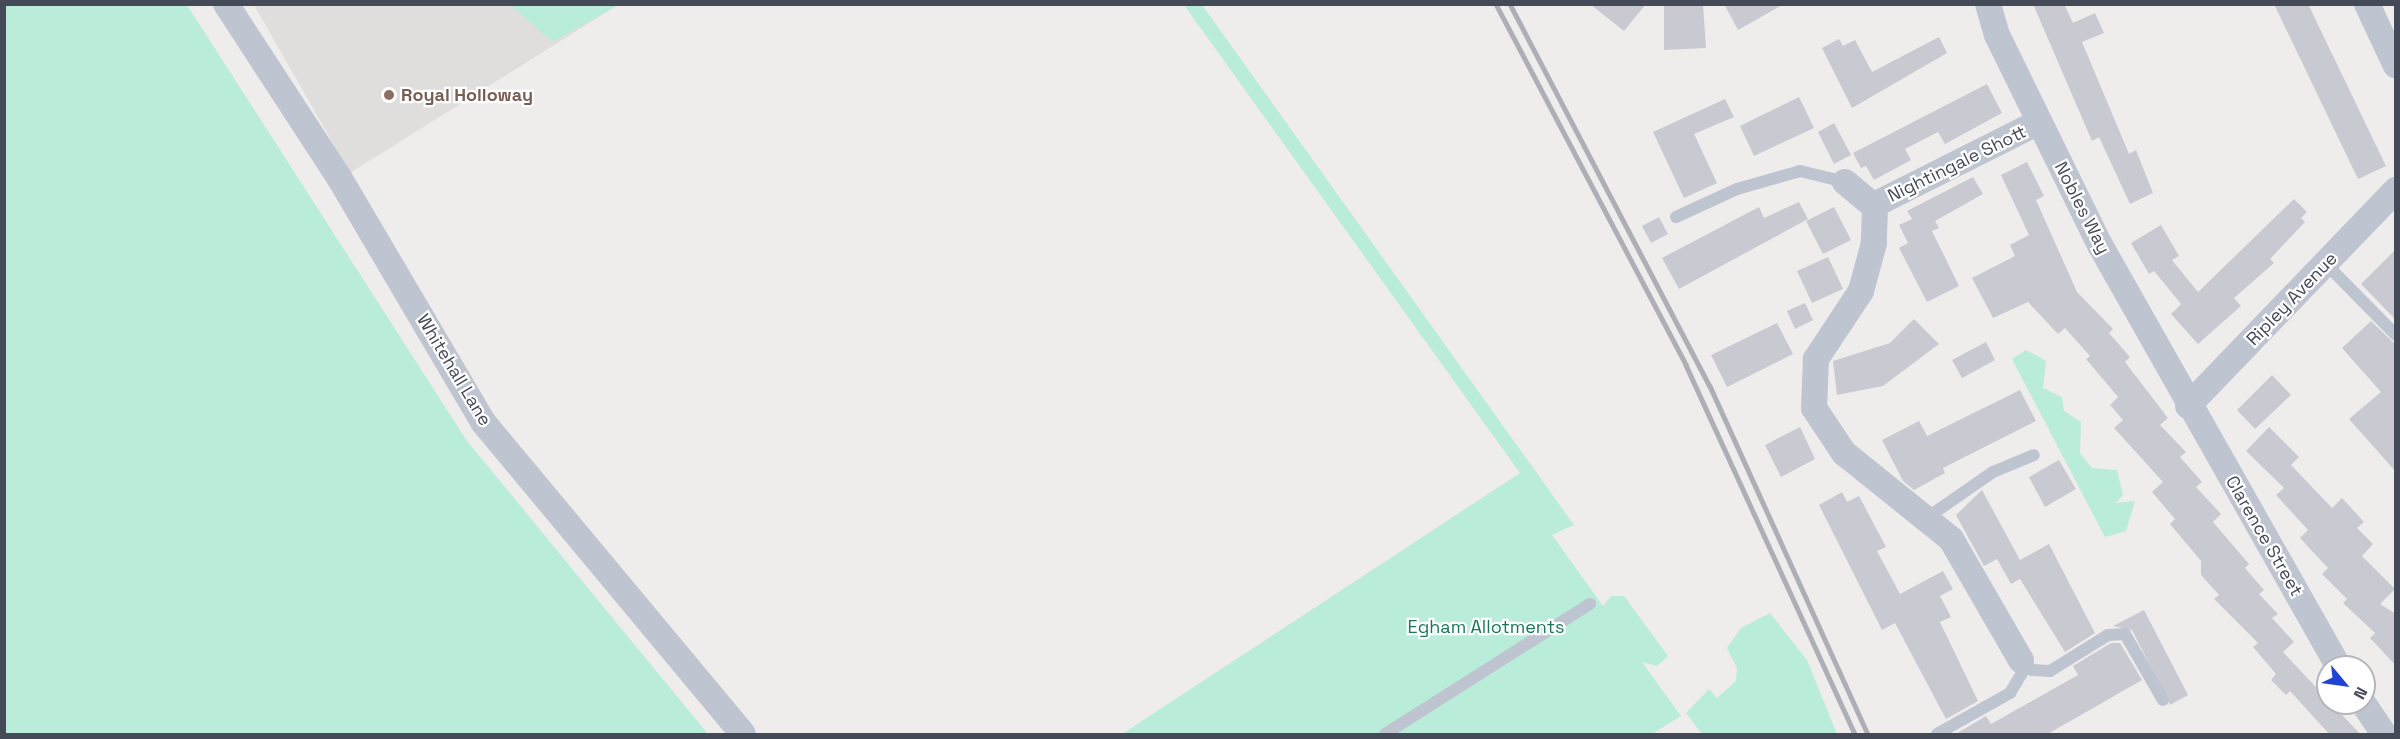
<!DOCTYPE html>
<style>
body{margin:0}
#map{position:relative;width:2400px;height:739px;overflow:hidden;background:#efecec;font-family:"Space Grotesk",sans-serif}
div>[style]{position:absolute}
.education>*{inset:0;background:#e0dedd}
.green>*{inset:0;background:#baecda}
.building>*{inset:0;background:#c9cad1}
.service>*{height:12px;margin:-6px;padding:0 6px;transform-origin:6px;border-radius:6px;background:#bfc4d1}
.minor>*{height:26px;margin:-13px;padding:0 13px;transform-origin:13px;border-radius:13px;background:#bfc4d1}
.rail>*{height:4.5px;margin:-2.25px;padding:0 2.25px;transform-origin:2.25px;border-radius:2.25px;background:#aeafb6}
.dots>*{width:16px;height:16px;translate:-50% -50%;box-sizing:border-box;border:3px solid #fff;border-radius:50%}
span{translate:-50% -50%;white-space:nowrap;text-align:center;line-height:1.15;-webkit-text-stroke:4.5px #fff;paint-order:stroke}
.education-label{font-size:18px;color:#785e54;font-weight:700}
.left{translate:0 -50%;text-align:left}
.street-label{font-size:18px;color:#454a58}
.park-label{font-size:18px;color:#1a765e}
.frame{position:absolute;inset:0;border:6px solid #454a58;pointer-events:none}
.north{position:absolute;left:2316px;top:655px;width:60px;height:60px;box-sizing:border-box;background:#fff;border:2px solid #b5b7bc;border-radius:50%;rotate:119deg;font-size:16px;font-weight:700;line-height:24px;text-align:center;color:#454a58}
.north::after{content:'';display:block;margin:auto;width:21px;height:27px;background:#2043d5;clip-path:polygon(50% 0,100% 100%,50% 72%,0 100%)}
</style>
<div id="map">
<div class="education">
<i style="clip-path:polygon(254px 5px,618px 5px,350px 173px)"></i>
</div>
<div class="green">
<i style="clip-path:polygon(4px 5px,187px 5px,467px 441px,708px 734px,5px 734px)"></i>
<i style="clip-path:polygon(510px 5px,618px 5px,553px 42px)"></i>
<i style="clip-path:polygon(1184px 5px,1202px 5px,1574px 525px,1552px 535px,1603px 606px,1611px 596px,1624px 596px,1668px 656px,1657px 666px,1642px 662px,1681px 716px,1652px 734px,1122px 734px,1520px 473px)"></i>
<i style="clip-path:polygon(2026px 350px,2046px 361px,2043px 388px,2062px 397px,2064px 411px,2081px 422px,2080px 453px,2092px 468px,2117px 470px,2123px 495px,2116px 503px,2135px 501px,2126px 531px,2105px 537px,2096px 520px,2012px 359px)"></i>
<i style="clip-path:polygon(1770px 613px,1807px 660px,1837px 734px,1702px 734px,1686px 713px,1709px 689px,1717px 698px,1736px 681px,1737px 668px,1727px 648px,1741px 628px)"></i>
</div>
<div class="building">
<i style="clip-path:polygon(1590px 4px,1646px 4px,1624px 31px)"></i>
<i style="clip-path:polygon(1664px 4px,1703px 4px,1706px 48px,1664px 50px)"></i>
<i style="clip-path:polygon(1724px 4px,1784px 4px,1738px 30px)"></i>
<i style="clip-path:polygon(2033px 4px,2064px 4px,2073px 23px,2095px 13px,2104px 33px,2082px 42px,2129px 154px,2136px 150px,2153px 193px,2130px 204px,2099px 137px,2092px 141px)"></i>
<i style="clip-path:polygon(2274px 4px,2308px 4px,2386px 166px,2358px 179px)"></i>
<i style="clip-path:polygon(1939px 37px,1947px 53px,1852px 108px,1822px 48px,1839px 39px,1843px 46px,1855px 40px,1872px 72px)"></i>
<i style="clip-path:polygon(1987px 84px,2002px 113px,1945px 144px,1938px 132px,1905px 149px,1911px 160px,1874px 180px,1866px 166px,1861px 168px,1853px 153px)"></i>
<i style="clip-path:polygon(1799px 97px,1814px 128px,1754px 156px,1740px 126px)"></i>
<i style="clip-path:polygon(1725px 99px,1734px 117px,1694px 134px,1717px 183px,1684px 198px,1653px 132px)"></i>
<i style="clip-path:polygon(1834px 123px,1851px 155px,1834px 164px,1818px 132px)"></i>
<i style="clip-path:polygon(2027px 162px,2044px 196px,2036px 200px,2077px 292px,2113px 329px,2109px 333px,2130px 357px,2125px 362px,2168px 418px,2160px 425px,2186px 452px,2180px 457px,2202px 482px,2196px 487px,2221px 514px,2213px 522px,2249px 564px,2245px 568px,2264px 590px,2259px 594px,2278px 614px,2272px 618px,2294px 642px,2283px 652px,2361px 735px,2330px 735px,2290px 691px,2286px 695px,2271px 680px,2276px 674px,2253px 647px,2258px 643px,2214px 599px,2219px 595px,2201px 575px,2201px 561px,2170px 524px,2175px 519px,2152px 492px,2163px 482px,2114px 428px,2123px 420px,2110px 405px,2118px 397px,2086px 359px,2090px 356px,2065px 328px,2058px 334px,2028px 302px,1993px 318px,1972px 278px,2015px 256px,2010px 245px,2029px 235px,2001px 175px)"></i>
<i style="clip-path:polygon(1973px 177px,1983px 194px,1935px 221px,1939px 228px,1932px 231px,1959px 286px,1927px 302px,1899px 248px,1908px 243px,1899px 225px,1912px 219px,1907px 211px)"></i>
<i style="clip-path:polygon(2294px 199px,2307px 212px,2301px 218px,2305px 222px,2270px 259px,2274px 263px,2234px 298px,2241px 306px,2198px 344px,2171px 314px,2181px 304px,2154px 271px,2149px 274px,2131px 243px,2161px 225px,2179px 256px,2172px 260px,2198px 292px)"></i>
<i style="clip-path:polygon(1799px 202px,1808px 219px,1679px 289px,1662px 258px,1759px 207px,1764px 218px)"></i>
<i style="clip-path:polygon(1834px 207px,1851px 240px,1823px 254px,1806px 221px)"></i>
<i style="clip-path:polygon(1659px 217px,1668px 234px,1651px 243px,1642px 226px)"></i>
<i style="clip-path:polygon(2396px 249px,2396px 320px,2361px 284px)"></i>
<i style="clip-path:polygon(1828px 257px,1843px 289px,1812px 303px,1797px 271px)"></i>
<i style="clip-path:polygon(1805px 303px,1813px 320px,1795px 329px,1787px 311px)"></i>
<i style="clip-path:polygon(1914px 319px,1939px 344px,1883px 386px,1837px 395px,1833px 361px,1890px 343px)"></i>
<i style="clip-path:polygon(2371px 321px,2396px 345px,2396px 472px,2349px 419px,2381px 392px,2342px 348px)"></i>
<i style="clip-path:polygon(1777px 323px,1793px 354px,1727px 387px,1711px 355px)"></i>
<i style="clip-path:polygon(1986px 342px,1995px 360px,1962px 378px,1952px 360px)"></i>
<i style="clip-path:polygon(2272px 375px,2291px 395px,2255px 429px,2237px 410px)"></i>
<i style="clip-path:polygon(2020px 390px,2036px 421px,1943px 468px,1945px 473px,1914px 490px,1903px 481px,1882px 440px,1919px 421px,1927px 436px)"></i>
<i style="clip-path:polygon(1800px 427px,1815px 459px,1781px 477px,1765px 445px)"></i>
<i style="clip-path:polygon(2269px 427px,2299px 457px,2291px 465px,2332px 508px,2342px 498px,2364px 522px,2357px 528px,2373px 544px,2362px 556px,2395px 589px,2380px 604px,2396px 614px,2396px 666px,2370px 638px,2375px 633px,2343px 603px,2347px 599px,2322px 574px,2328px 568px,2300px 538px,2308px 530px,2276px 495px,2284px 488px,2246px 451px)"></i>
<i style="clip-path:polygon(2059px 460px,2076px 489px,2045px 507px,2029px 477px)"></i>
<i style="clip-path:polygon(1982px 490px,2020px 560px,2049px 544px,2095px 633px,2065px 652px,2020px 579px,2011px 584px,1997px 559px,1984px 566px,1956px 515px)"></i>
<i style="clip-path:polygon(1842px 492px,1847px 502px,1859px 496px,1886px 547px,1877px 551px,1900px 594px,1943px 571px,1953px 589px,1940px 596px,1951px 617px,1940px 622px,1978px 701px,1946px 719px,1895px 623px,1882px 630px,1819px 505px)"></i>
<i style="clip-path:polygon(2144px 610px,2188px 695px,2170px 705px,2132px 630px,2113px 626px)"></i>
<i style="clip-path:polygon(2111px 643px,2120px 643px,2142px 680px,2046px 735px,1954px 735px,1986px 716px,1991px 724px,2078px 675px,2073px 666px)"></i>
</div>
<div class="service">
<i style="left:1676px;top:217px;width:67px;rotate:-24.7deg"></i>
<i style="left:1737px;top:189px;width:66px;rotate:-15.9deg"></i>
<i style="left:1800px;top:171px;width:46px;rotate:13.7deg"></i>
<i style="left:2326px;top:264px;width:100px;rotate:45.4deg"></i>
<i style="left:1928px;top:517px;width:79px;rotate:-34.7deg"></i>
<i style="left:1993px;top:472px;width:44px;rotate:-22.5deg"></i>
<i style="left:2021px;top:660px;width:15px;rotate:42deg"></i>
<i style="left:2032px;top:670px;width:18px;rotate:3deg"></i>
<i style="left:2050px;top:671px;width:68px;rotate:-31.8deg"></i>
<i style="left:2108px;top:635px;width:17px;rotate:-3deg"></i>
<i style="left:2125px;top:634px;width:76px;rotate:60.1deg"></i>
<i style="left:1385px;top:734px;width:243px;rotate:-32.4deg"></i>
<i style="left:1937px;top:734px;width:84px;rotate:-29.3deg"></i>
<i style="left:2010px;top:693px;width:27px;rotate:-59deg"></i>
<i style="left:2024px;top:670px;width:10px;rotate:-107deg"></i>
</div>
<div class="minor">
<i style="left:226px;top:4px;width:209px;rotate:56.9deg"></i>
<i style="left:340px;top:179px;width:282px;rotate:59.5deg"></i>
<i style="left:483px;top:422px;width:406px;rotate:50.2deg"></i>
<i style="left:1988px;top:4px;width:32px;rotate:74deg"></i>
<i style="left:1997px;top:35px;width:234px;rotate:63.9deg"></i>
<i style="left:2100px;top:245px;width:485px;rotate:60.5deg"></i>
<i style="left:2367px;top:4px;width:68px;rotate:64.9deg"></i>
<i style="left:1845px;top:182px;width:39px;rotate:40deg"></i>
<i style="left:1875px;top:207px;width:36px;rotate:92deg"></i>
<i style="left:1874px;top:243px;width:50px;rotate:105.2deg"></i>
<i style="left:1861px;top:291px;width:82px;rotate:123.5deg"></i>
<i style="left:1816px;top:359px;width:49px;rotate:92.3deg"></i>
<i style="left:1814px;top:408px;width:54px;rotate:56.3deg"></i>
<i style="left:1844px;top:453px;width:137px;rotate:38.8deg"></i>
<i style="left:1951px;top:539px;width:140px;rotate:60deg"></i>
<i style="left:1874px;top:205px;width:185px;rotate:-26.7deg"></i>
<i style="left:2188px;top:406px;width:300px;rotate:-46.1deg"></i>
<i style="left:2363px;top:703px;width:37px;rotate:56deg"></i>
</div>
<div class="rail">
<i style="left:1496px;top:4px;width:408px;rotate:62.2deg"></i>
<i style="left:1686px;top:365px;width:406px;rotate:65.4deg"></i>
<i style="left:1510px;top:4px;width:431px;rotate:62.4deg"></i>
<i style="left:1710px;top:386px;width:382px;rotate:65.6deg"></i>
</div>
<div class="dots">
<i style="left:389px;top:95px;background:#8d6e63"></i>
</div>
<div class="education-label">
<span class="left" style="left:401px;top:95px">Royal Holloway</span>
</div>
<div class="street-label">
<span style="left:1957px;top:164px;rotate:-26deg">Nightingale Shott</span>
<span style="left:2082px;top:208px;rotate:63deg">Nobles Way</span>
<span style="left:2292px;top:299px;rotate:-46deg">Ripley Avenue</span>
<span style="left:454px;top:370px;rotate:59deg">Whitehall Lane</span>
<span style="left:2264px;top:536px;rotate:60deg">Clarence Street</span>
</div>
<div class="park-label">
<span style="left:1486px;top:627px">Egham Allotments</span>
</div>
<div class="frame"></div>
<div class="north">N</div>
</div>
